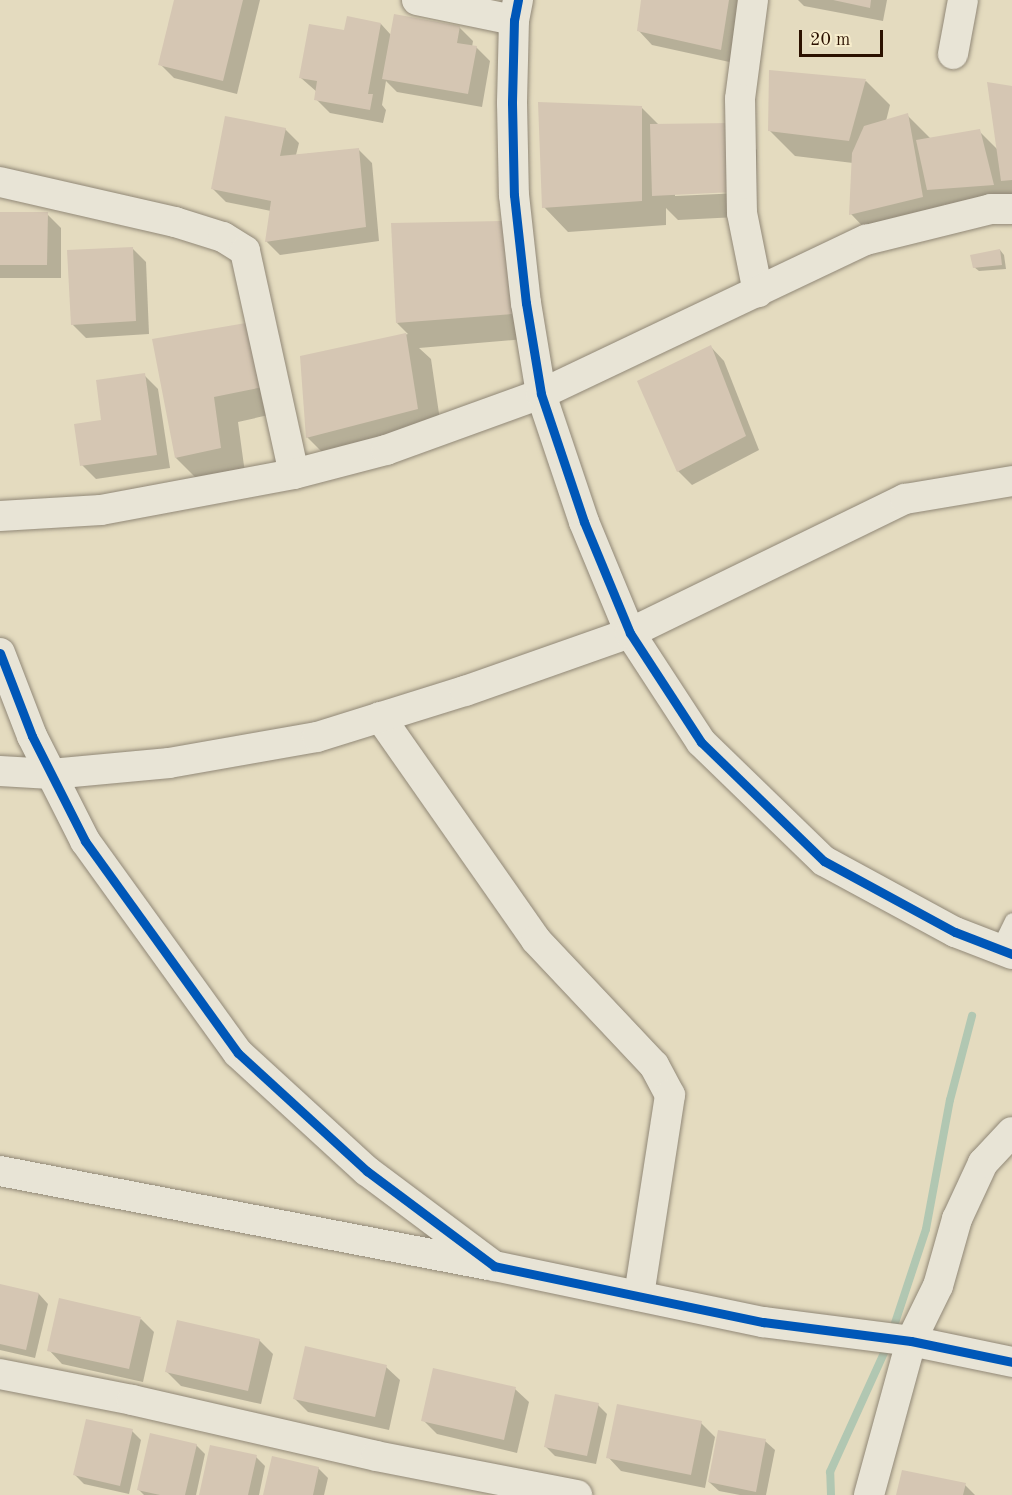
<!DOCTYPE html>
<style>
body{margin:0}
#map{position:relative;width:1012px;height:1495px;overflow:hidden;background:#e4dbbf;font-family:"Old Standard TT",serif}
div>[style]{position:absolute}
.shadow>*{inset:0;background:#0003}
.stream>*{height:8px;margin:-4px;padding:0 4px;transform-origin:4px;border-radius:4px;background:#b1c7b2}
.building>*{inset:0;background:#d5c6b3}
.roads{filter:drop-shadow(0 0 2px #918877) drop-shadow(0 0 2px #918877)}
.service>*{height:15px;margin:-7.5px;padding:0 7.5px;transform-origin:7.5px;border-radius:7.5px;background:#e8e4d6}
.minor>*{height:30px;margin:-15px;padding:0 15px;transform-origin:15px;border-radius:15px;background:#e8e4d6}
.cycleway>*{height:9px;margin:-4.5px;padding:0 4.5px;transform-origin:4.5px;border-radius:4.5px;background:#0057b8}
span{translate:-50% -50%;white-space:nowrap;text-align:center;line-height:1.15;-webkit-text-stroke:5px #f7edcc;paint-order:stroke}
.scale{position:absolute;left:799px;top:30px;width:84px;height:27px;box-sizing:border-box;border:3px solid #2b1100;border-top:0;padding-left:8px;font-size:18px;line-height:21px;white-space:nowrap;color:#2b1100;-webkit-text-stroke:4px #f7edcc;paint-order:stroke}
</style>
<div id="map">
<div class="shadow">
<i style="clip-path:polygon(176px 0,260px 0,237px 94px,174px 78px,160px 64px)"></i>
<i style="clip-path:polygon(642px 0,744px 0,734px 63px,652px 45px,639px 31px)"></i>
<i style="clip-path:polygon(798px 0,887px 0,883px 21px,804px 6px)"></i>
<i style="clip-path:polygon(381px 24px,391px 35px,459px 27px,473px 41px,472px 47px,476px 47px,490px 61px,482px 107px,397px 92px,386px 81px,382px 105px,386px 110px,383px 123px,330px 113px,316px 99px,317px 92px,301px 78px,345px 32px)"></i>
<i style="clip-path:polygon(866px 81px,890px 105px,886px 121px,907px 115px,931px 139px,979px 131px,998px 150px,1012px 88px,1012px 210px,954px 214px,944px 204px,947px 222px,875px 239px,851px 214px,853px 163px,795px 156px,770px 131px)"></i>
<i style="clip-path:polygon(evenodd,642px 108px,659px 125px,732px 125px,757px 150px,757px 216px,678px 220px,666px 208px,666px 225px,568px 232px,544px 207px,642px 108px,741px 190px,741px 193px,675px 196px,675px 193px,741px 190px)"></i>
<i style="clip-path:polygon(285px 129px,299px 143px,296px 155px,358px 149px,372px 163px,379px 241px,280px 255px,266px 241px,271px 211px,226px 202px,212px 188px)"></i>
<i style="clip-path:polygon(0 213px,47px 214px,61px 228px,61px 278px,0 278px)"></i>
<i style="clip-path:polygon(503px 222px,536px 338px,419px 348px,431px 359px,442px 434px,332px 462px,307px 437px,301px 358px,408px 334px,397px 323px)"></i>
<i style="clip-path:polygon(132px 248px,146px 262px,149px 334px,86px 338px,72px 324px)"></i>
<i style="clip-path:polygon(1000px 250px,1004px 255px,1006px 269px,979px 271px,974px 267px)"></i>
<i style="clip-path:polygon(245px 325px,286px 411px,238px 422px,245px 473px,201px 483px,176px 458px)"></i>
<i style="clip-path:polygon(711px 347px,724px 361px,759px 450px,692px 485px,678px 471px,639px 381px)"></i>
<i style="clip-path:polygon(144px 375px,158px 389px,170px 468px,96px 479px,82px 465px,103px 421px)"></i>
<i style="clip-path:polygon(0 1286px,39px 1294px,48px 1304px,35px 1358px,0 1350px)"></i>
<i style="clip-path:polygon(141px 1319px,154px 1332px,143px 1382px,62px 1364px,49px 1350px)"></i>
<i style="clip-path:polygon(259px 1340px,273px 1354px,261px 1404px,181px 1386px,167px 1372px)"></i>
<i style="clip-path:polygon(386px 1367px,400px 1380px,389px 1430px,308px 1412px,294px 1398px)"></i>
<i style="clip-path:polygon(515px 1389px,529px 1402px,517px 1453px,437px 1434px,423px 1420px)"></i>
<i style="clip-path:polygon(598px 1405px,607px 1414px,596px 1464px,555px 1456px,545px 1446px)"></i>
<i style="clip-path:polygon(701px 1423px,715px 1437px,705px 1488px,621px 1471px,608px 1457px)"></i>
<i style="clip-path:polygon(132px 1431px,141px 1440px,129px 1494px,84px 1484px,75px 1475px)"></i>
<i style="clip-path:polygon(765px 1441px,775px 1450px,766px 1495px,740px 1495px,719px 1491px,709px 1482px)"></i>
<i style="clip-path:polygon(196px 1445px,205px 1454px,196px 1495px,144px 1495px,138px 1489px)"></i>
<i style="clip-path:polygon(256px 1457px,265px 1466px,259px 1495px,200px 1495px)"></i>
<i style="clip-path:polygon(318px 1468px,328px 1478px,324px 1495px,265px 1495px)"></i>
<i style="clip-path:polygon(965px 1485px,975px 1495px,898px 1495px)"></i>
</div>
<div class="stream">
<i style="left:892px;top:1332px;width:108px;rotate:-71.7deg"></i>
<i style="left:926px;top:1229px;width:131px;rotate:-79.5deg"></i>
<i style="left:950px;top:1100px;width:87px;rotate:-75.3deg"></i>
<i style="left:831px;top:1495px;width:23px;rotate:-92deg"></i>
<i style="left:830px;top:1472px;width:141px;rotate:-65.6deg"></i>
</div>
<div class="building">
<i style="clip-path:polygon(174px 0,243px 0,223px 81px,158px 65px)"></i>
<i style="clip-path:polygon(641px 0,729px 0,721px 50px,637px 31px)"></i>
<i style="clip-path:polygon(833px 0,871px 0,870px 8px)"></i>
<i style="clip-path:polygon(394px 14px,460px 26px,457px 43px,477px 46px,468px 94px,382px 79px)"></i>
<i style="clip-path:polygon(347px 16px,381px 23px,368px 94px,373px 94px,370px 110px,314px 100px,317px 81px,299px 78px,309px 24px,344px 30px)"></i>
<i style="clip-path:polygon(769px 70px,866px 79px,849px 141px,768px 131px)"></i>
<i style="clip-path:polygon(987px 82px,1012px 86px,1012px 180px,1001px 181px)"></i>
<i style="clip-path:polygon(538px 102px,642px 106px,642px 201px,542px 208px)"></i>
<i style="clip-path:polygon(908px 113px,923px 197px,849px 215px,852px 153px,864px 126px)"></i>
<i style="clip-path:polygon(225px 116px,286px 128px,280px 156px,359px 148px,366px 227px,265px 242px,271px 201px,211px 189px)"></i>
<i style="clip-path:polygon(733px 123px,733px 192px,652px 196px,650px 124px)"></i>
<i style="clip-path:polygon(980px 129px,994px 185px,927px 190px,916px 140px)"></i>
<i style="clip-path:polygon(0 212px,48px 212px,47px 265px,0 265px)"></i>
<i style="clip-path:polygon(503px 221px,512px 314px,396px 323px,391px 223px)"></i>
<i style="clip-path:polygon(133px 247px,136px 321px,71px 325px,67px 250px)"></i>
<i style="clip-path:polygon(1000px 249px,1002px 265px,973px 268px,970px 255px)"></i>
<i style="clip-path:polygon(246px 323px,263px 387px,214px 397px,221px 448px,175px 458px,152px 339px)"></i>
<i style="clip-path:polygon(406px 333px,418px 409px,306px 438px,300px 356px)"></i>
<i style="clip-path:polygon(711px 345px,746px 436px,677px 472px,637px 381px)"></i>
<i style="clip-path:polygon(145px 373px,157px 455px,80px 466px,74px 424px,101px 420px,96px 380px)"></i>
<i style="clip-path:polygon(0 1284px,39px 1293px,26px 1350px,0 1344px)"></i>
<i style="clip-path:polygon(59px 1298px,141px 1317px,129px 1369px,47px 1351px)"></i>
<i style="clip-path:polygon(177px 1320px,260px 1339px,248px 1391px,165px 1372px)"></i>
<i style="clip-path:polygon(305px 1346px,387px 1365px,375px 1417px,293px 1399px)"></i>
<i style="clip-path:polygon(433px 1368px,516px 1387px,504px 1440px,421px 1421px)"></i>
<i style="clip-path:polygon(555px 1394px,599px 1403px,587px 1456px,544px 1447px)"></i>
<i style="clip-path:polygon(617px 1404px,702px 1421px,691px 1475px,606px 1458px)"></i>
<i style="clip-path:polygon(86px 1419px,133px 1429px,120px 1486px,73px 1475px)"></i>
<i style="clip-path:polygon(718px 1430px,766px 1439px,756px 1492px,708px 1482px)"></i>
<i style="clip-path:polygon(150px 1433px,197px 1444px,185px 1495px,160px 1495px,137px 1490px)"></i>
<i style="clip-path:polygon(210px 1445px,257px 1455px,248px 1495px,199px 1495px)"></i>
<i style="clip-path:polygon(272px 1456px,319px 1467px,313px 1495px,263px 1495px)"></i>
<i style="clip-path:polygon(902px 1470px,966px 1483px,963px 1495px,896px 1495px)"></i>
</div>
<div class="roads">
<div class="service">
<i style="left:998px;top:949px;width:32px;rotate:-64deg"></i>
</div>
<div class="minor">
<i style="left:417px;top:0;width:99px;rotate:11.7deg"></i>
<i style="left:518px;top:0;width:20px;rotate:101deg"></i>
<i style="left:514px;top:20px;width:83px;rotate:91.4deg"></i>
<i style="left:512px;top:103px;width:92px;rotate:88.8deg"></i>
<i style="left:514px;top:195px;width:109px;rotate:83.7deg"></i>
<i style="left:526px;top:303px;width:92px;rotate:80.6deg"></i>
<i style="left:541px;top:394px;width:135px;rotate:71.4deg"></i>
<i style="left:584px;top:522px;width:120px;rotate:67.5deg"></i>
<i style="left:630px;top:633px;width:130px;rotate:56.9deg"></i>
<i style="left:701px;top:742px;width:171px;rotate:44.1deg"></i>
<i style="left:824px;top:861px;width:149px;rotate:28.5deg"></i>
<i style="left:955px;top:932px;width:61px;rotate:21.1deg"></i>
<i style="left:753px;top:0;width:100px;rotate:97.5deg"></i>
<i style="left:740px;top:99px;width:114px;rotate:89deg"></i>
<i style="left:742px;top:213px;width:81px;rotate:78.6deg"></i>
<i style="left:953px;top:54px;width:55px;rotate:-79.5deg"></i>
<i style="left:0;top:182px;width:180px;rotate:12.9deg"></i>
<i style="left:175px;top:222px;width:50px;rotate:17.4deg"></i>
<i style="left:223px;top:237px;width:26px;rotate:32deg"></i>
<i style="left:245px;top:251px;width:228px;rotate:77.6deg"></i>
<i style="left:0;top:516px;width:101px;rotate:-3.4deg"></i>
<i style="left:101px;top:510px;width:196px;rotate:-10.6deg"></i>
<i style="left:294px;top:474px;width:95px;rotate:-14.6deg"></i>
<i style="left:386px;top:450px;width:165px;rotate:-19.9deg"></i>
<i style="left:541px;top:394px;width:360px;rotate:-25.4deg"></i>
<i style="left:866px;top:240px;width:129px;rotate:-13.9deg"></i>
<i style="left:991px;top:209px;width:21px"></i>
<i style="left:0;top:653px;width:89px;rotate:68.9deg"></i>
<i style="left:32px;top:736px;width:118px;rotate:63.2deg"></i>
<i style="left:85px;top:841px;width:261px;rotate:54.2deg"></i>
<i style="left:238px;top:1053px;width:175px;rotate:42.5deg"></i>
<i style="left:367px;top:1171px;width:159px;rotate:36.8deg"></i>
<i style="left:494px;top:1266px;width:275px;rotate:11.8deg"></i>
<i style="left:763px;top:1322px;width:149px;rotate:7.3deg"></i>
<i style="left:911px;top:1341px;width:103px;rotate:11.7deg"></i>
<i style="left:380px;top:717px;width:272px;rotate:55deg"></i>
<i style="left:536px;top:940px;width:172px;rotate:46.7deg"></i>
<i style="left:654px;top:1065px;width:34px;rotate:62deg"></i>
<i style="left:670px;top:1095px;width:203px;rotate:98.8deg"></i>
<i style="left:0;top:771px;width:51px;rotate:3.4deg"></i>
<i style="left:51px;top:774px;width:119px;rotate:-5.3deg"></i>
<i style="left:169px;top:763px;width:150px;rotate:-10deg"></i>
<i style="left:317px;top:737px;width:155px;rotate:-17.3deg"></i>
<i style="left:465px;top:691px;width:175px;rotate:-19.4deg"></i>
<i style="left:630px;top:633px;width:306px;rotate:-26deg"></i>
<i style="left:905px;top:499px;width:109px;rotate:-9.5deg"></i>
<i style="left:0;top:1171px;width:497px;rotate:10.9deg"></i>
<i style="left:0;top:1374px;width:135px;rotate:11.1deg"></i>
<i style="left:132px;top:1400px;width:250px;rotate:12.9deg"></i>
<i style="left:376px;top:1456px;width:205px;rotate:11deg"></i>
<i style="left:869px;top:1495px;width:160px;rotate:-74.7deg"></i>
<i style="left:911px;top:1341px;width:61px;rotate:-63.9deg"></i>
<i style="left:938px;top:1286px;width:70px;rotate:-74.2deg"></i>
<i style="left:957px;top:1219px;width:62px;rotate:-65.1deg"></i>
<i style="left:983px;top:1163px;width:42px;rotate:-46.9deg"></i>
</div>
</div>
<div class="cycleway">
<i style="left:518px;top:0;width:20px;rotate:101deg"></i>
<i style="left:514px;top:20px;width:83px;rotate:91.4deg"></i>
<i style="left:512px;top:103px;width:92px;rotate:88.8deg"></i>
<i style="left:514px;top:195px;width:109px;rotate:83.7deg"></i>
<i style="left:526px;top:303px;width:92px;rotate:80.6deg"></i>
<i style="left:541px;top:394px;width:135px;rotate:71.4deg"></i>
<i style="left:584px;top:522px;width:120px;rotate:67.5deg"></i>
<i style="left:630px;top:633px;width:130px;rotate:56.9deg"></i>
<i style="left:701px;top:742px;width:171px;rotate:44.1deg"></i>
<i style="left:824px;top:861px;width:149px;rotate:28.5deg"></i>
<i style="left:955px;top:932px;width:61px;rotate:21.1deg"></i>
<i style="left:0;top:653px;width:89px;rotate:68.9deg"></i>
<i style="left:32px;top:736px;width:118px;rotate:63.2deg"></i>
<i style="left:85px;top:841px;width:261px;rotate:54.2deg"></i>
<i style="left:238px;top:1053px;width:175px;rotate:42.5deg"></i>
<i style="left:367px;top:1171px;width:159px;rotate:36.8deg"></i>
<i style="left:494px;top:1266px;width:275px;rotate:11.8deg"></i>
<i style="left:763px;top:1322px;width:149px;rotate:7.3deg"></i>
<i style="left:911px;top:1341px;width:103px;rotate:11.7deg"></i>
</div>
<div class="scale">20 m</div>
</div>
